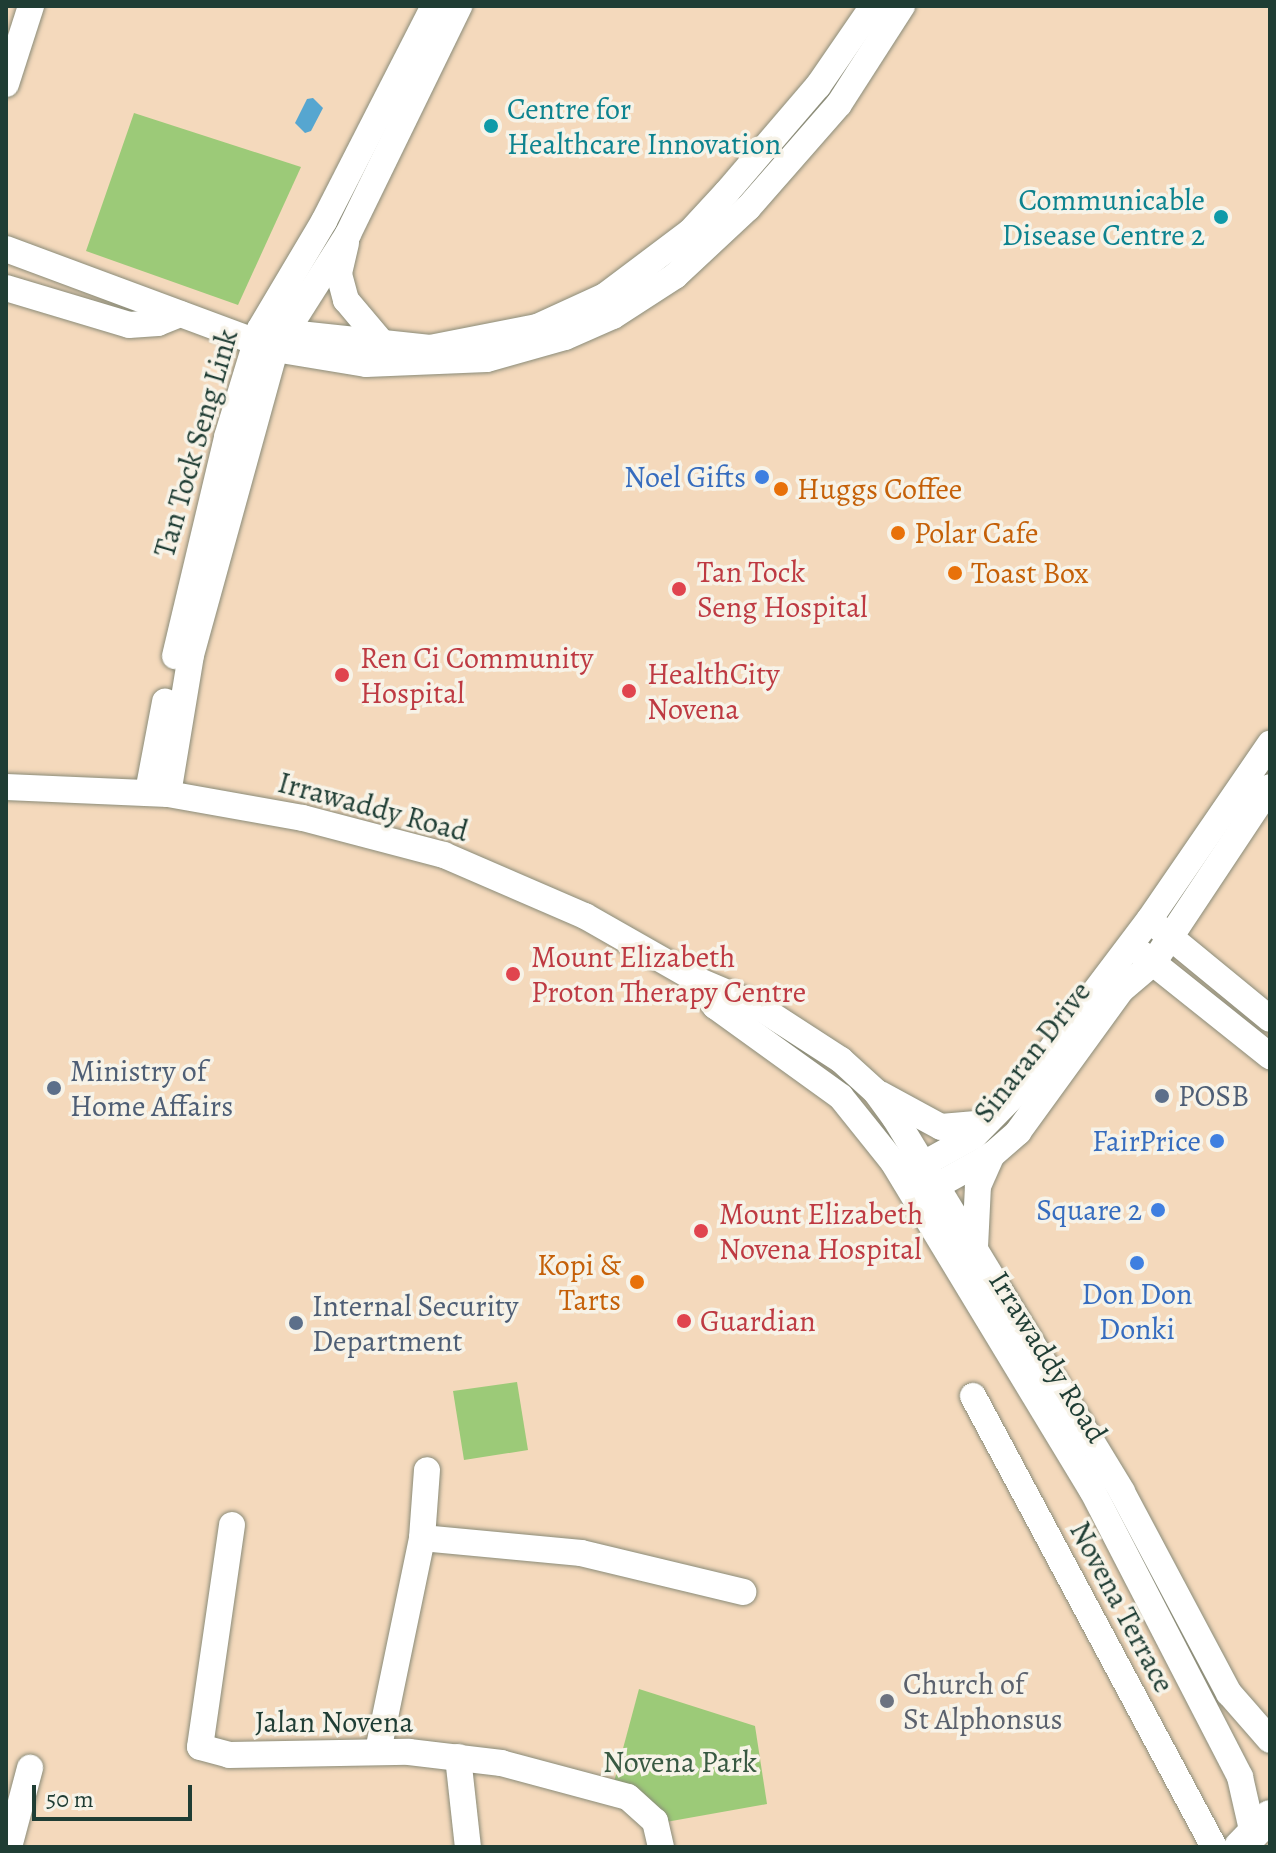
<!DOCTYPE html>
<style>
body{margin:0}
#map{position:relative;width:1276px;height:1853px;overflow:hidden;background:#f4d9bc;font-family:Alegreya,serif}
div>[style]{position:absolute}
.green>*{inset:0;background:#9cca78}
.water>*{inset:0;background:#56a6d0}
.roads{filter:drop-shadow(0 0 2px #8a8b78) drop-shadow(0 0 2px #8a8b78)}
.minor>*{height:26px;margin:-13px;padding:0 13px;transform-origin:13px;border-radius:13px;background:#fff}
.major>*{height:32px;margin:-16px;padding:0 16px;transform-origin:16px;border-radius:16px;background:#fff}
.dots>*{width:22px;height:22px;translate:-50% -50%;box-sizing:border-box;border:4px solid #f7f3e8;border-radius:50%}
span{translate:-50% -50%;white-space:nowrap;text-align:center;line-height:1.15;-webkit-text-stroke:7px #f7f3e8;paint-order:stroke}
.culture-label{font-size:30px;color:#0d838f}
.left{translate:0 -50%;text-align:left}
.right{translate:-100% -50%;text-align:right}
.street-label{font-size:30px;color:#1f3d34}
.shop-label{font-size:30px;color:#366cbe}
.food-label{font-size:30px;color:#c56008}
.health-label{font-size:30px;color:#be3a42}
.service-label{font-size:30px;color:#4e5e75}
.worship-label{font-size:30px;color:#5b616d}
.park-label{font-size:30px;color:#385942}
.frame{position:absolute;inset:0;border:8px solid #1f3d34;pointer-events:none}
.scale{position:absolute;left:32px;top:1785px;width:160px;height:36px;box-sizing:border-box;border:4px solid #1f3d34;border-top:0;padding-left:10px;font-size:24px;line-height:28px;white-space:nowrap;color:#1f3d34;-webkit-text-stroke:6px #f7f3e8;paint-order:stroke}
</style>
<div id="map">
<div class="green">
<i style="clip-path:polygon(134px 113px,301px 167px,238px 305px,86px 251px)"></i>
<i style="clip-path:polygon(517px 1382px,528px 1450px,464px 1460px,453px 1391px)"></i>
<i style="clip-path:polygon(639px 1689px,755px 1726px,767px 1804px,666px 1822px,614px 1782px)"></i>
</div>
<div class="water">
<i style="clip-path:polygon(313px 98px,323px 108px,311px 131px,305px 133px,295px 123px,307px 99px)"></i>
</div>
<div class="roads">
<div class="minor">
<i style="left:6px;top:84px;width:82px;rotate:-72.2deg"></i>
<i style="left:346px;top:243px;width:32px;rotate:103deg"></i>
<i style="left:339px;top:274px;width:27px;rotate:75deg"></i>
<i style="left:346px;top:300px;width:57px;rotate:49.9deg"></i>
<i style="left:6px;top:249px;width:287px;rotate:20.4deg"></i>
<i style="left:275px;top:349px;width:92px;rotate:9.4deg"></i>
<i style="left:366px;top:364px;width:121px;rotate:-2.4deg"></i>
<i style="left:487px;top:359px;width:81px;rotate:-15.8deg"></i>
<i style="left:565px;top:337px;width:52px;rotate:-23.6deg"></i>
<i style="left:613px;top:316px;width:74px;rotate:-32.8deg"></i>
<i style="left:675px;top:276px;width:100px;rotate:-43deg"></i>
<i style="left:748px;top:208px;width:138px;rotate:-48.8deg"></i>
<i style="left:839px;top:104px;width:117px;rotate:-57.3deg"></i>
<i style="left:6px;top:288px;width:128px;rotate:16.7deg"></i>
<i style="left:129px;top:325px;width:29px;rotate:-4deg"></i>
<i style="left:158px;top:323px;width:24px;rotate:-22deg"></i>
<i style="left:271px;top:331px;width:160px;rotate:6.1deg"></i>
<i style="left:430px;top:348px;width:109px;rotate:-11.1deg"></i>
<i style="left:537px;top:327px;width:75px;rotate:-24.5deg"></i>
<i style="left:605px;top:296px;width:106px;rotate:-37deg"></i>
<i style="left:690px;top:232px;width:54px;rotate:-47.2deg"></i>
<i style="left:727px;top:192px;width:140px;rotate:-49.4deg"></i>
<i style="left:818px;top:86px;width:97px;rotate:-55.5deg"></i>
<i style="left:175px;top:656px;width:225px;rotate:-76.6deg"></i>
<i style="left:227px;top:437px;width:113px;rotate:-73deg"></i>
<i style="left:260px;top:329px;width:126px;rotate:-59.3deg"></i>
<i style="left:324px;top:221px;width:242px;rotate:-62.9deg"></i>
<i style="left:6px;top:787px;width:162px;rotate:2.5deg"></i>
<i style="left:168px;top:794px;width:137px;rotate:10.1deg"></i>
<i style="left:303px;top:818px;width:146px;rotate:14.7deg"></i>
<i style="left:444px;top:855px;width:154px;rotate:23.4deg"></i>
<i style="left:585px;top:916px;width:129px;rotate:29.7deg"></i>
<i style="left:697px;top:980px;width:64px;rotate:23deg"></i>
<i style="left:756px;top:1005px;width:101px;rotate:32.9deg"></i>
<i style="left:841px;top:1060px;width:47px;rotate:42.4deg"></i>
<i style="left:876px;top:1092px;width:32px;rotate:54deg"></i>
<i style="left:895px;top:1118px;width:437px;rotate:58.7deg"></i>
<i style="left:1122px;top:1492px;width:228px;rotate:62deg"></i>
<i style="left:1229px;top:1693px;width:62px;rotate:48.9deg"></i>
<i style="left:148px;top:792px;width:92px;rotate:-79.3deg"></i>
<i style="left:168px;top:794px;width:141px;rotate:-80.6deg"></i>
<i style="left:191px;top:655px;width:317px;rotate:-74.6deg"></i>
<i style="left:275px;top:349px;width:136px;rotate:-57.6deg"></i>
<i style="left:348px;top:234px;width:254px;rotate:-64deg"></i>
<i style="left:1158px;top:927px;width:145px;rotate:39.4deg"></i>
<i style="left:1142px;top:954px;width:164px;rotate:38.6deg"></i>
<i style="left:697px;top:980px;width:32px;rotate:55deg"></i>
<i style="left:715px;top:1006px;width:155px;rotate:35.8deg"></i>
<i style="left:841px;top:1097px;width:83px;rotate:51.3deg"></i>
<i style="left:893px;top:1162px;width:384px;rotate:58.8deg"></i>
<i style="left:1092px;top:1490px;width:323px;rotate:62.7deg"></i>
<i style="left:1240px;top:1777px;width:58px;rotate:77.2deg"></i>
<i style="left:880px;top:1094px;width:69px;rotate:28.4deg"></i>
<i style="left:941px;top:1127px;width:38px;rotate:-5deg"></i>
<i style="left:909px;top:1172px;width:74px;rotate:-29deg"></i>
<i style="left:974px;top:1136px;width:73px;rotate:-45.6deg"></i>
<i style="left:1025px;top:1084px;width:206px;rotate:-52.9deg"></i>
<i style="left:1149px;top:920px;width:214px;rotate:-55.5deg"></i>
<i style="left:922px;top:1194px;width:80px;rotate:-29.1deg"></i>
<i style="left:992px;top:1155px;width:35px;rotate:-41deg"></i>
<i style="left:1018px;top:1132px;width:175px;rotate:-54deg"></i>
<i style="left:1121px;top:990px;width:42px;rotate:-40.2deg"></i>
<i style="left:1153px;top:963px;width:211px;rotate:-56.4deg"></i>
<i style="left:975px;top:1247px;width:61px;rotate:-87.2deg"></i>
<i style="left:978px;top:1186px;width:34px;rotate:-66deg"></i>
<i style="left:973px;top:1396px;width:511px;rotate:61.88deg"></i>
<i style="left:232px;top:1525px;width:224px;rotate:98.2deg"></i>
<i style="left:200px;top:1747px;width:30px;rotate:15deg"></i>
<i style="left:229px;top:1755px;width:180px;rotate:-1deg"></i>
<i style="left:409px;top:1752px;width:93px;rotate:6.8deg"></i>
<i style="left:501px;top:1763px;width:131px;rotate:15deg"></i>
<i style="left:628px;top:1797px;width:36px;rotate:42deg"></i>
<i style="left:655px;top:1821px;width:27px;rotate:77deg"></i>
<i style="left:422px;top:1538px;width:160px;rotate:5.4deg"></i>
<i style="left:581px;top:1553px;width:167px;rotate:13.5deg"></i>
<i style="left:378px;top:1751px;width:217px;rotate:-78.3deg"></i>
<i style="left:422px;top:1538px;width:68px;rotate:-85.8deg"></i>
<i style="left:458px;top:1757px;width:91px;rotate:83.7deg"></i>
<i style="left:9px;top:1847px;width:82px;rotate:-75.1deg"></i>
</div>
<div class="major">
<i style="left:1240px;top:1847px;width:43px;rotate:-45.9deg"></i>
</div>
</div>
<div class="dots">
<i style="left:491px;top:126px;background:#0f9aa8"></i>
<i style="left:1221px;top:217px;background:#0f9aa8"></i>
<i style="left:762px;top:477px;background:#3f7fe0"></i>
<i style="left:781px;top:489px;background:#e8710a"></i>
<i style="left:898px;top:533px;background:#e8710a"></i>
<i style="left:955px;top:573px;background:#e8710a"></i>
<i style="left:679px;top:589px;background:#e0444e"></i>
<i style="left:342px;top:675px;background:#e0444e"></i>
<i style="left:629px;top:691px;background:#e0444e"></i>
<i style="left:513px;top:974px;background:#e0444e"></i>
<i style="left:54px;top:1088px;background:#5c6f8a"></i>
<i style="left:1162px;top:1096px;background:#5c6f8a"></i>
<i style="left:1217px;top:1141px;background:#3f7fe0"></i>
<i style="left:1158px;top:1210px;background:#3f7fe0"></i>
<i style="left:701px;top:1231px;background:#e0444e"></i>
<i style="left:1137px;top:1263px;background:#3f7fe0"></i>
<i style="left:637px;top:1282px;background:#e8710a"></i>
<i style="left:684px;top:1321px;background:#e0444e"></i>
<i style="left:296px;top:1323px;background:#5c6f8a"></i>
<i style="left:887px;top:1701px;background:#6b7280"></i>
</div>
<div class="culture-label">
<span class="left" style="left:507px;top:126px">Centre for<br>Healthcare Innovation</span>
<span class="right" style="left:1205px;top:217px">Communicable<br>Disease Centre 2</span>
</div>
<div class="street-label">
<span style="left:196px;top:443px;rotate:-74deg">Tan Tock Seng Link</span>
<span style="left:373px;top:807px;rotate:15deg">Irrawaddy Road</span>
<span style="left:1032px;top:1052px;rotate:-52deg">Sinaran Drive</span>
<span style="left:1048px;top:1357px;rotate:58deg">Irrawaddy Road</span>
<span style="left:1122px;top:1607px;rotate:62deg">Novena Terrace</span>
<span style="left:334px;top:1722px">Jalan Novena</span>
</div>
<div class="shop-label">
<span class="right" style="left:746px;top:477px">Noel Gifts</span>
<span class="right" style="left:1201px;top:1141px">FairPrice</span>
<span class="right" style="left:1142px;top:1210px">Square 2</span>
<span style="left:1137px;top:1311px">Don Don<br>Donki</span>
</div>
<div class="food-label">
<span class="left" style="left:797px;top:489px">Huggs Coffee</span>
<span class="left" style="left:914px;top:533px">Polar Cafe</span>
<span class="left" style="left:971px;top:573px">Toast Box</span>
<span class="right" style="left:621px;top:1282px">Kopi &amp;<br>Tarts</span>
</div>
<div class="health-label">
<span class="left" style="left:697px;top:589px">Tan Tock<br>Seng Hospital</span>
<span class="left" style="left:360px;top:675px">Ren Ci Community<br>Hospital</span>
<span class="left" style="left:647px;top:691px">HealthCity<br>Novena</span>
<span class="left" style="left:531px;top:974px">Mount Elizabeth<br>Proton Therapy Centre</span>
<span class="left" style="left:719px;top:1231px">Mount Elizabeth<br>Novena Hospital</span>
<span class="left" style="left:700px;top:1321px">Guardian</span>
</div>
<div class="service-label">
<span class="left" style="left:70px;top:1088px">Ministry of<br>Home Affairs</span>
<span class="left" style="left:1178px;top:1096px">POSB</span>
<span class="left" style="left:312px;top:1323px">Internal Security<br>Department</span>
</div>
<div class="worship-label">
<span class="left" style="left:903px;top:1701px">Church of<br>St Alphonsus</span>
</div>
<div class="park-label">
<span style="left:680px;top:1762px">Novena Park</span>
</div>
<div class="frame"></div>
<div class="scale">50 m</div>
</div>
